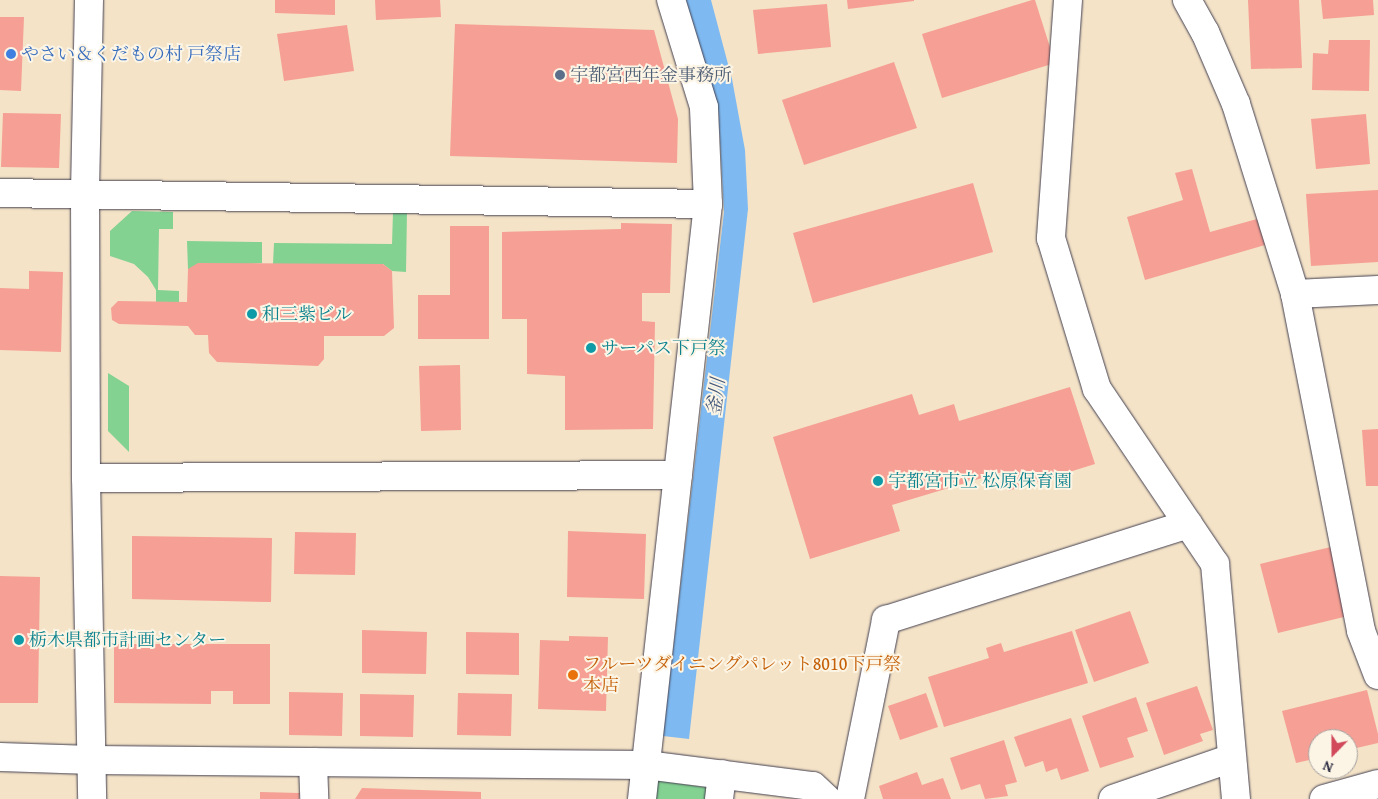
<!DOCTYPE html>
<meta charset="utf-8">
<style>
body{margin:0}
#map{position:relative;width:1378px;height:799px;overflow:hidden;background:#f4e3c7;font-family:"Gentium Book Plus","Noto Serif JP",serif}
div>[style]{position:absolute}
.green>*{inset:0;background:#83d292}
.water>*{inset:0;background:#7ebaf1}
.building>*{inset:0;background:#f69f94}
.roads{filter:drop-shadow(0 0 1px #423f50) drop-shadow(0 0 1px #423f50)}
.street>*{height:28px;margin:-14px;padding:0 14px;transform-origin:14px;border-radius:14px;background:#fff}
.dots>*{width:14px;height:14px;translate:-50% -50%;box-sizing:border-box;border:2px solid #fcf5e5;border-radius:50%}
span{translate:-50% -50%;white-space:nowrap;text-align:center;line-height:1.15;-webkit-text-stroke:4px #fcf5e5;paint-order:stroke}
.shop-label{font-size:18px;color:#366cbe}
.left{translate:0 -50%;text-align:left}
.service-label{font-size:18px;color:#4e5e75}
.culture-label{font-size:18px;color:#0d838f}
.food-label{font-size:18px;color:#c56008}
.water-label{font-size:19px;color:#42577b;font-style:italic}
.north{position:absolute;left:1308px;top:729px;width:50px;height:50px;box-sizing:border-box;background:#fcf5e5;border:1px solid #a5a1a1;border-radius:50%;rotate:202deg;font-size:14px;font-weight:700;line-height:20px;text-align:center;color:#22223b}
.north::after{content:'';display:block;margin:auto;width:18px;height:22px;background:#d1495b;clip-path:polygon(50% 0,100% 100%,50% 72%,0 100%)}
</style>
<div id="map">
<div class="green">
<i style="clip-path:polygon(132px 211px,173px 212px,173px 229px,159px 229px,158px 290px,179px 291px,179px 302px,156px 302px,156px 290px,148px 277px,134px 264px,110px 256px,110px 231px)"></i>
<i style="clip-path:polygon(393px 212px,407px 212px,406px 272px,392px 271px,383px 264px,273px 264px,274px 243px,392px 244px)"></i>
<i style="clip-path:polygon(187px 241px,262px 242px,262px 263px,188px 269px)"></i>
<i style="clip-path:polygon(108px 373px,129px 386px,129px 452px,108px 431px)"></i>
<i style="clip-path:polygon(654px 780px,710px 788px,708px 799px,652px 799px)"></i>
</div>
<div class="water">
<i style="clip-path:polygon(686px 0,711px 0,732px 79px,745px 150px,748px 209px,689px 739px,663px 736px,724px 212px,718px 107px)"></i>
</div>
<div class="building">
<i style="clip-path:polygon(275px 0,335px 0,335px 15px,275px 13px)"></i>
<i style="clip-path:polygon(375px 0,440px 0,441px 17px,376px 20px)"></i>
<i style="clip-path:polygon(847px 0,914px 0,914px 1px,848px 9px)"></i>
<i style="clip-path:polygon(1032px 0,1035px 0,1055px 63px,942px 98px,922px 34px)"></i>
<i style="clip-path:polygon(1248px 0,1299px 0,1302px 68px,1251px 69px)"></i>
<i style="clip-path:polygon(1321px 0,1373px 0,1374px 15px,1323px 19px)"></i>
<i style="clip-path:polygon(827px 4px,831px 47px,758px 54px,753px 10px)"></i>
<i style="clip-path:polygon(0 17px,24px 17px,21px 91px,0 90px)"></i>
<i style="clip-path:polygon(455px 24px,654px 30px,678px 119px,677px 163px,450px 156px)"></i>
<i style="clip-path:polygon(347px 25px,354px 71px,284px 81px,277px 34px)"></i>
<i style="clip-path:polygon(1329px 40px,1370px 40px,1369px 91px,1312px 90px,1313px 53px,1328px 54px)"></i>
<i style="clip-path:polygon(894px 62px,917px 128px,804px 165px,782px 100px)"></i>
<i style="clip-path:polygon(3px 113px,61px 114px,59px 168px,1px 167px)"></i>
<i style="clip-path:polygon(1366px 114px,1370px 164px,1316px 169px,1311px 119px)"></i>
<i style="clip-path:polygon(1192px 169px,1210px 232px,1257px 219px,1265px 245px,1145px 280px,1127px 217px,1183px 200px,1175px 173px)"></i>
<i style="clip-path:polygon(973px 183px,993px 252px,813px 303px,793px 233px)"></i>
<i style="clip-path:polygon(1378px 190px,1378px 262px,1311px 266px,1306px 194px)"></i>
<i style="clip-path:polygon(621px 223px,672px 224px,670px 293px,642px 293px,642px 321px,655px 322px,653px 429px,565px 430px,565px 376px,527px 374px,527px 319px,502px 319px,502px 232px,621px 229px)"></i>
<i style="clip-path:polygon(450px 226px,489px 226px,489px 339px,418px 339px,418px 295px,450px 295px)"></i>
<i style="clip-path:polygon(198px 263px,383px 264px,392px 271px,394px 328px,384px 336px,324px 336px,324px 359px,318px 366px,217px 362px,209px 353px,208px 335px,195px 335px,188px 326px,119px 324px,112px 320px,111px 308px,118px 301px,187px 302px,188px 269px)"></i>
<i style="clip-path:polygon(29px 271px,63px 272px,61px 352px,0 350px,0 288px,29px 289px)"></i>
<i style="clip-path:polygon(460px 365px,461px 430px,421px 431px,419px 366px)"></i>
<i style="clip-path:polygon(1070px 387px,1095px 464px,1008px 491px,1002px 472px,892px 505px,900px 531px,810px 559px,773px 437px,912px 394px,919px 415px,954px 404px,959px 421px)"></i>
<i style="clip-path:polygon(1378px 429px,1378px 486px,1366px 486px,1362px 430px)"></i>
<i style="clip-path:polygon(568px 531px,646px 534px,644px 599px,567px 597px)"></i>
<i style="clip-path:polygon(295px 532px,356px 533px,355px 575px,294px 574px)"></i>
<i style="clip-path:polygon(132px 536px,272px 538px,271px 602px,132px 599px)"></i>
<i style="clip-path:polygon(1335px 546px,1352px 615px,1278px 633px,1260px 564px)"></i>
<i style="clip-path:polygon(0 576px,40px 577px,38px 703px,0 703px)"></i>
<i style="clip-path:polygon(1130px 611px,1149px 663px,1094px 682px,1075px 630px)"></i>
<i style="clip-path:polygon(362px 630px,427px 632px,426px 674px,362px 673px)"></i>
<i style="clip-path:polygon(1072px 631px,1088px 683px,944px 727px,928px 677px,989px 658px,986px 648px,1001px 643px,1004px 652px)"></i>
<i style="clip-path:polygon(466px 632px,519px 633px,519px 675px,466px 674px)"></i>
<i style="clip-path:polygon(569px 636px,608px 637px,606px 711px,538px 709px,540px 640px,569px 641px)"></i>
<i style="clip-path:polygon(114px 644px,270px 644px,270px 704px,233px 704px,233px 691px,211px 691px,211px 704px,114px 703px)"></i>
<i style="clip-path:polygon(1197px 686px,1213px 730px,1200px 734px,1203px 741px,1164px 755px,1146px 703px)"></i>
<i style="clip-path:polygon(1367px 690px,1378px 734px,1378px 743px,1348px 750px,1348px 739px,1318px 739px,1318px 758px,1296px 763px,1282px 711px)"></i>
<i style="clip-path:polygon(289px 692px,343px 693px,342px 736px,289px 735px)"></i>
<i style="clip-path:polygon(458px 693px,512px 694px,511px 736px,457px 735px)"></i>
<i style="clip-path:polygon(926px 693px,938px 727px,900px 740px,888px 706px)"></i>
<i style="clip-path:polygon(360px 694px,414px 695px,413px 737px,360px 736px)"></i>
<i style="clip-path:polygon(1136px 697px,1148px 731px,1127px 738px,1134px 757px,1100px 768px,1082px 716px)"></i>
<i style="clip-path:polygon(1071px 718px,1089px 771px,1061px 780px,1057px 768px,1046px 772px,1043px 761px,1025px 767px,1014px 737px)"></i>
<i style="clip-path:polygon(1004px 740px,1017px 782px,1005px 785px,1008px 796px,985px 799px,980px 784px,961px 790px,950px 758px)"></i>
<i style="clip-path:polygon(917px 772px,922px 785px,943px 778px,951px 799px,883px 799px,879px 786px)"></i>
<i style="clip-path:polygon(362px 788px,481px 792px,481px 799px,355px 799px)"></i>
<i style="clip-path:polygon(260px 792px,300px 793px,299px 799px,260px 799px)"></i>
</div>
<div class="roads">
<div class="street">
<i style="left:89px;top:0;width:194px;rotate:91.2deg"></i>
<i style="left:85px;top:194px;width:284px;rotate:89.8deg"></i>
<i style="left:86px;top:478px;width:321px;rotate:88.9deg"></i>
<i style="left:1068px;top:0;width:239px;rotate:94.1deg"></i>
<i style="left:1051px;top:238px;width:158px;rotate:73.1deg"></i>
<i style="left:1097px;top:389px;width:211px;rotate:56deg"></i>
<i style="left:1215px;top:564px;width:236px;rotate:84.9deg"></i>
<i style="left:1187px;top:0;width:37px;rotate:61deg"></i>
<i style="left:1205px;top:32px;width:78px;rotate:66.7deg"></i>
<i style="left:1236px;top:104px;width:199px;rotate:72.7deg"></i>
<i style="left:1295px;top:294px;width:343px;rotate:78.9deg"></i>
<i style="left:1361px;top:631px;width:47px;rotate:68.9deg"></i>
<i style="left:0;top:193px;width:708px;rotate:0.89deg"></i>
<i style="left:1295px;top:294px;width:83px;rotate:-2.8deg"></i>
<i style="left:86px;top:478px;width:592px;rotate:-0.29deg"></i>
<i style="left:0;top:757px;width:92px;rotate:1.9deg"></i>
<i style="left:92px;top:760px;width:554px;rotate:0.52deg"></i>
<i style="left:646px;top:765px;width:168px;rotate:7.2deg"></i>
<i style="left:813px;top:786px;width:19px;rotate:43deg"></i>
<i style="left:313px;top:762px;width:37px;rotate:88deg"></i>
<i style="left:642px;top:799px;width:599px;rotate:-83.67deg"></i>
<i style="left:708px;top:204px;width:97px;rotate:-92.4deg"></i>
<i style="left:704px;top:107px;width:112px;rotate:-107.1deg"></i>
<i style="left:719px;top:799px;width:25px;rotate:-83deg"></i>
<i style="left:850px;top:799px;width:183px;rotate:-78.6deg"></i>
<i style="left:886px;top:620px;width:317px;rotate:-17.6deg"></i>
<i style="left:1113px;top:799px;width:126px;rotate:-19deg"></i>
<i style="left:1324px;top:799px;width:56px;rotate:-15.5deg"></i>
</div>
</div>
<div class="dots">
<i style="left:11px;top:54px;background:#3f7fe0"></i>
<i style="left:560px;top:75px;background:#5c6f8a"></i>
<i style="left:252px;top:314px;background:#0f9aa8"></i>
<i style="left:591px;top:348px;background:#0f9aa8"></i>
<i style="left:878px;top:481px;background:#0f9aa8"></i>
<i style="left:19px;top:640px;background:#0f9aa8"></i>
<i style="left:573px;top:675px;background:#e8710a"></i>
</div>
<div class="shop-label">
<span class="left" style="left:21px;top:54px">やさい＆くだもの村 戸祭店</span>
</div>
<div class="service-label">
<span class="left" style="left:570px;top:75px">宇都宮西年金事務所</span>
</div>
<div class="culture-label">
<span class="left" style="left:262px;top:314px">和三紫ビル</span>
<span class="left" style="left:601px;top:348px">サーパス下戸祭</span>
<span class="left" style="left:888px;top:481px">宇都宮市立 松原保育園</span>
<span class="left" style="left:29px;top:640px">栃木県都市計画センター</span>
</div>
<div class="food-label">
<span class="left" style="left:583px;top:675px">フルーツダイニングパレット8010下戸祭<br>本店</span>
</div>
<div class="water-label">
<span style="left:716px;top:397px;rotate:-83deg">釜川</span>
</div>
<div class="north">N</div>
</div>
